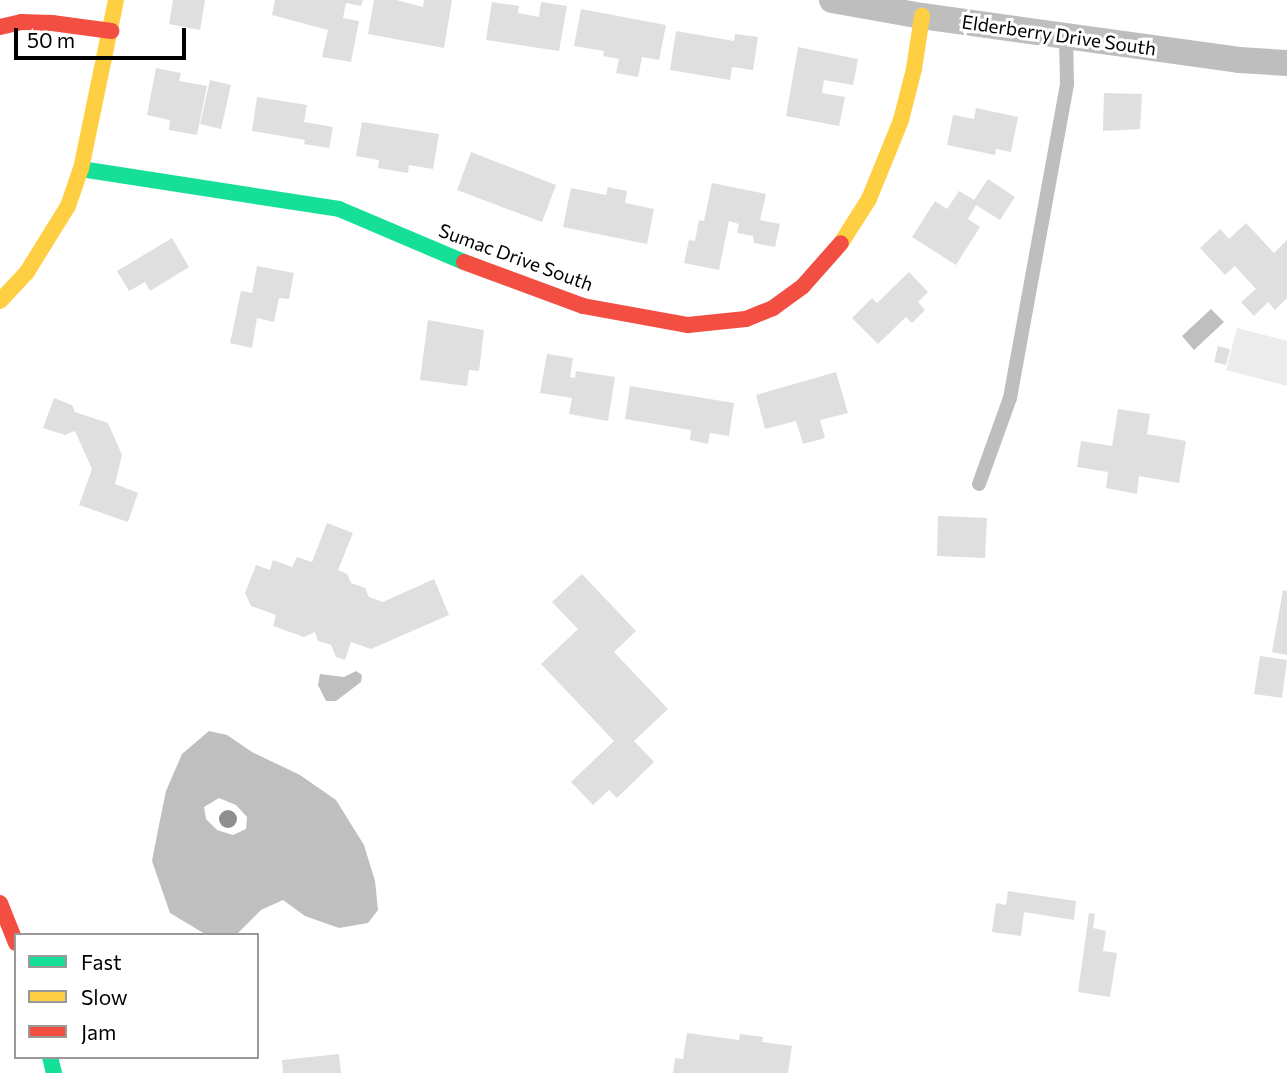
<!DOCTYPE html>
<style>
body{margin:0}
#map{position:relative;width:1287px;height:1073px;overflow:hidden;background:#fff;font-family:Commissioner,sans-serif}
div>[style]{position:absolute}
.green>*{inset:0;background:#ececec}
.water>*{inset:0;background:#bfbfbf}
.building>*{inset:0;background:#dfdfdf}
.lane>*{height:14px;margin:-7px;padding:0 7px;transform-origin:7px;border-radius:7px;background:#bebebe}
.street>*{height:26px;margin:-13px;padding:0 13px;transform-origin:13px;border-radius:13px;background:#bebebe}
.fast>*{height:16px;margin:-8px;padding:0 8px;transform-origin:8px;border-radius:8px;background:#16e098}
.slow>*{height:16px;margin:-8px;padding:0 8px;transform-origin:8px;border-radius:8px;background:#ffcf43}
.jam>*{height:16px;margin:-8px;padding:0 8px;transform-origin:8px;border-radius:8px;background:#f24e42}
.trees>*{width:18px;height:18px;margin:-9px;border-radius:50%;background:#8f8f8f}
span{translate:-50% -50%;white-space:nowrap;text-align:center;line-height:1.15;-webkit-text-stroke:6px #fff;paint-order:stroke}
.street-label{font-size:19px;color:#000}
.legend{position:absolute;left:14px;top:933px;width:245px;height:126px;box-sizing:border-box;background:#fff;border:2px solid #999;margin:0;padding:9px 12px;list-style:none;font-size:21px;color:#000}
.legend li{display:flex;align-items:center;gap:14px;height:35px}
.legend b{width:35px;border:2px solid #999}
.scale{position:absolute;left:14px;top:28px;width:172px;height:32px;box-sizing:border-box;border:4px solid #000;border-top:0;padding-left:9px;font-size:21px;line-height:24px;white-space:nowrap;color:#000;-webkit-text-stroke:5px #fff;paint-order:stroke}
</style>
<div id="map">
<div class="green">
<i style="clip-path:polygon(1237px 328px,1287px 341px,1287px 386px,1226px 370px)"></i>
</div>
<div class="water">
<i style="clip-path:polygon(1211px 309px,1224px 322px,1194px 350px,1182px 336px)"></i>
<i style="clip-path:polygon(356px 671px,362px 675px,361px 682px,336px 701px,326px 701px,318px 685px,320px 674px,344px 677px)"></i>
<i style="clip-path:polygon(evenodd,209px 731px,227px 735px,252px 752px,300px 775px,336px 800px,364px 845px,375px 881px,378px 910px,368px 923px,339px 928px,305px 916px,283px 900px,261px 910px,236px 935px,205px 934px,170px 913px,152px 861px,159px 825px,166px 791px,182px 754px,209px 731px,219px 798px,236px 805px,247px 817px,246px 829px,233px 835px,217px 830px,206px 819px,204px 807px,219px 798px)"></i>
</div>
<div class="building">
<i style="clip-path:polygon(173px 0,205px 0,200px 30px,169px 24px)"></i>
<i style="clip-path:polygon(275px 0,363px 0,361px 6px,346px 3px,343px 18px,359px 21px,351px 62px,322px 57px,328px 30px,272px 15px)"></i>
<i style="clip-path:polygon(374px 0,396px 0,423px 7px,424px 0,452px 0,444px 48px,368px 34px)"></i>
<i style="clip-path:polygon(492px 2px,519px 6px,518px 13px,539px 17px,541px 2px,567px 6px,559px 51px,486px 40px)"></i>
<i style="clip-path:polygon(581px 9px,666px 25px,659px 60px,642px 57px,638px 77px,616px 73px,619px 59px,603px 56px,604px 51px,574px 46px)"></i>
<i style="clip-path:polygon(676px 31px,734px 41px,735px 34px,758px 37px,753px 70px,732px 67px,730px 80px,670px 70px)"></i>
<i style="clip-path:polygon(798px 47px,858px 59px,853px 85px,824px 80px,822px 93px,845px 97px,839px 126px,786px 116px)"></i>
<i style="clip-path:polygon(156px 68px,181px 73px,179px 81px,207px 86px,197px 135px,169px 130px,170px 120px,147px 115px)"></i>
<i style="clip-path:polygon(210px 80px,231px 85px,221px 129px,200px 124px)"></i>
<i style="clip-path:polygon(1104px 93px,1142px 94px,1140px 129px,1103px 131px)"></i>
<i style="clip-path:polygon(257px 97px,307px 105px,304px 122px,333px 127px,329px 148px,304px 144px,305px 140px,252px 131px)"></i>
<i style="clip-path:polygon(976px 108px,1018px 117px,1011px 152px,996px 149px,995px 155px,947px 145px,953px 115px,974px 119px)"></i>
<i style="clip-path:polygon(362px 122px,439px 134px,433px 169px,409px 165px,408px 173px,378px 168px,379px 160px,356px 156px)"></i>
<i style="clip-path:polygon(471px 152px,556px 185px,542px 222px,457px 190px)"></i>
<i style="clip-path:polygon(988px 179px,1015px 197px,1000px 220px,976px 205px,968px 219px,980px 227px,956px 265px,912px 237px,935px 201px,947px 209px,959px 191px,974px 200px)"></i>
<i style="clip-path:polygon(712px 183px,766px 194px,760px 220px,780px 224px,775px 247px,754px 243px,753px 236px,737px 233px,739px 224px,729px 221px,719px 270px,684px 263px,689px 240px,695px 241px,699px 220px,704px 221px)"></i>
<i style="clip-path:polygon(608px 187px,627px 191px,625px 203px,654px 209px,647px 244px,563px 227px,571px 188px,606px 195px)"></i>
<i style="clip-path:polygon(1246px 223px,1274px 253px,1287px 240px,1287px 298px,1275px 310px,1268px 302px,1254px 316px,1241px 302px,1256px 289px,1235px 266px,1225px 275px,1200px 248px,1220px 229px,1229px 239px)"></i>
<i style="clip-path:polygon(172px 238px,189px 267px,150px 291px,145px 282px,129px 291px,117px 271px)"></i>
<i style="clip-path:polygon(257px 266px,294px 273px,289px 299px,279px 298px,274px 322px,257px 318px,252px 348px,230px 343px,241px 291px,252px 293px)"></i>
<i style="clip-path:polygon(909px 272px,928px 292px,918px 302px,925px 310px,912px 323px,906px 317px,878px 344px,852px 318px,872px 298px,877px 303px)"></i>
<i style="clip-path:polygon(428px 320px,484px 330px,479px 371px,469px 370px,467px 386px,420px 380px)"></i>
<i style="clip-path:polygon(1218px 346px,1230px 349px,1226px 365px,1214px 362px)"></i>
<i style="clip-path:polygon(547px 354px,573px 358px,570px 377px,575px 378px,576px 371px,615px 377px,608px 421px,569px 414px,572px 398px,540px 393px)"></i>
<i style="clip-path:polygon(836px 372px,848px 413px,820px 420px,825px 438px,803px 444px,796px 421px,765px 429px,756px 395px)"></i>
<i style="clip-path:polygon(630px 386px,734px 403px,729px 436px,710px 433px,708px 444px,690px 440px,691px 430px,625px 419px)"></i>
<i style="clip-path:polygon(54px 398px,72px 405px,75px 412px,108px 423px,122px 455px,115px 484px,138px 493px,128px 522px,79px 505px,92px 469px,75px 431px,65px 435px,43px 428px)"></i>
<i style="clip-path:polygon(1118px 409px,1150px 414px,1147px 434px,1186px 441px,1179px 483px,1139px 476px,1137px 494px,1106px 488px,1108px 472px,1077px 467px,1081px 441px,1112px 446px)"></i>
<i style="clip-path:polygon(938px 516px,987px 518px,985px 558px,937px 556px)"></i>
<i style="clip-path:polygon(327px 523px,353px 533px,338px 570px,347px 574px,351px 583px,365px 588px,369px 597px,383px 602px,434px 579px,449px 615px,371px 649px,351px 642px,345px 660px,336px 657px,331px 645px,318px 641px,315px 632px,304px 637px,273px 626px,276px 615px,251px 606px,245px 593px,256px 565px,270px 570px,273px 560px,292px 567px,297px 557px,312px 562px)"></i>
<i style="clip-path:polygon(582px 574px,636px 631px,614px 652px,668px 709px,634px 741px,654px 762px,617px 798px,609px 790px,593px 805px,571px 782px,614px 741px,541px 664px,578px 629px,552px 602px)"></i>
<i style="clip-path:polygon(1283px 590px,1287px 591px,1287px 655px,1272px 652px)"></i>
<i style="clip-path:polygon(1260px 656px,1287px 660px,1282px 698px,1254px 694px)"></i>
<i style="clip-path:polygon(1008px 891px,1076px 901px,1074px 920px,1024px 912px,1021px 936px,992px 932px,996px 903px,1006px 905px)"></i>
<i style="clip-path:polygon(1089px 913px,1095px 914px,1093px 928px,1106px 931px,1103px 951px,1117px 953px,1110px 997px,1078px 992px)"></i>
<i style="clip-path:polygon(687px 1033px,739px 1040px,740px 1034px,763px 1037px,762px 1042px,792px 1046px,788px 1073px,673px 1073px,675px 1058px,683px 1059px)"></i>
<i style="clip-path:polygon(339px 1054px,341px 1073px,283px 1073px,282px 1060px)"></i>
</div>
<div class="lane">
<i style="left:979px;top:484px;width:91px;rotate:-70.2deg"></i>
<i style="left:1010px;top:398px;width:319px;rotate:-79.7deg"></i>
<i style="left:1067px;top:84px;width:48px;rotate:-91.2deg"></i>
</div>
<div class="street">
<i style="left:832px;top:0;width:91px;rotate:10.1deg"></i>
<i style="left:922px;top:16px;width:320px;rotate:7.9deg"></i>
<i style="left:1239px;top:60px;width:48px;rotate:3.6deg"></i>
</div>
<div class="fast">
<i style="left:81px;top:169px;width:261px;rotate:8.8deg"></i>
<i style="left:339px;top:209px;width:136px;rotate:23deg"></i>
<i style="left:50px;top:1057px;width:16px;rotate:76deg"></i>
</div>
<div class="slow">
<i style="left:841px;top:243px;width:52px;rotate:-57.5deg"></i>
<i style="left:869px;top:199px;width:85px;rotate:-67.9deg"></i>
<i style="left:901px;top:120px;width:53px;rotate:-75.7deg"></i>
<i style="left:914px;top:69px;width:54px;rotate:-81.4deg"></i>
<i style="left:0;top:301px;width:40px;rotate:-47deg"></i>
<i style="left:27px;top:272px;width:78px;rotate:-58.2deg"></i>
<i style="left:68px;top:206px;width:39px;rotate:-71deg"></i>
<i style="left:81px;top:169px;width:173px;rotate:-78.3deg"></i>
</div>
<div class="jam">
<i style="left:0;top:27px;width:22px;rotate:-13deg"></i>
<i style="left:21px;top:22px;width:31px;rotate:2deg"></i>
<i style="left:52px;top:23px;width:60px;rotate:7.7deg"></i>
<i style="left:464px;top:262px;width:127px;rotate:20.3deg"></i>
<i style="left:583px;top:306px;width:107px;rotate:10.3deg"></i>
<i style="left:688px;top:325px;width:58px;rotate:-5.9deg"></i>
<i style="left:746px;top:319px;width:29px;rotate:-22deg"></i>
<i style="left:773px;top:308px;width:37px;rotate:-36deg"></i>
<i style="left:803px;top:286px;width:57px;rotate:-48.5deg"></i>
<i style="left:0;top:903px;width:43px;rotate:68.2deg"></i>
</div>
<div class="trees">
<i style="left:228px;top:819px"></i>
</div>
<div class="street-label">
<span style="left:1059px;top:35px;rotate:8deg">Elderberry Drive South</span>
<span style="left:516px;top:257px;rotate:20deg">Sumac Drive South</span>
</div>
<ul class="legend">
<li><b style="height:9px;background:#16e098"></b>Fast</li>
<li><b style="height:9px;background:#ffcf43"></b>Slow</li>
<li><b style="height:9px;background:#f24e42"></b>Jam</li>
</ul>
<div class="scale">50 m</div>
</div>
